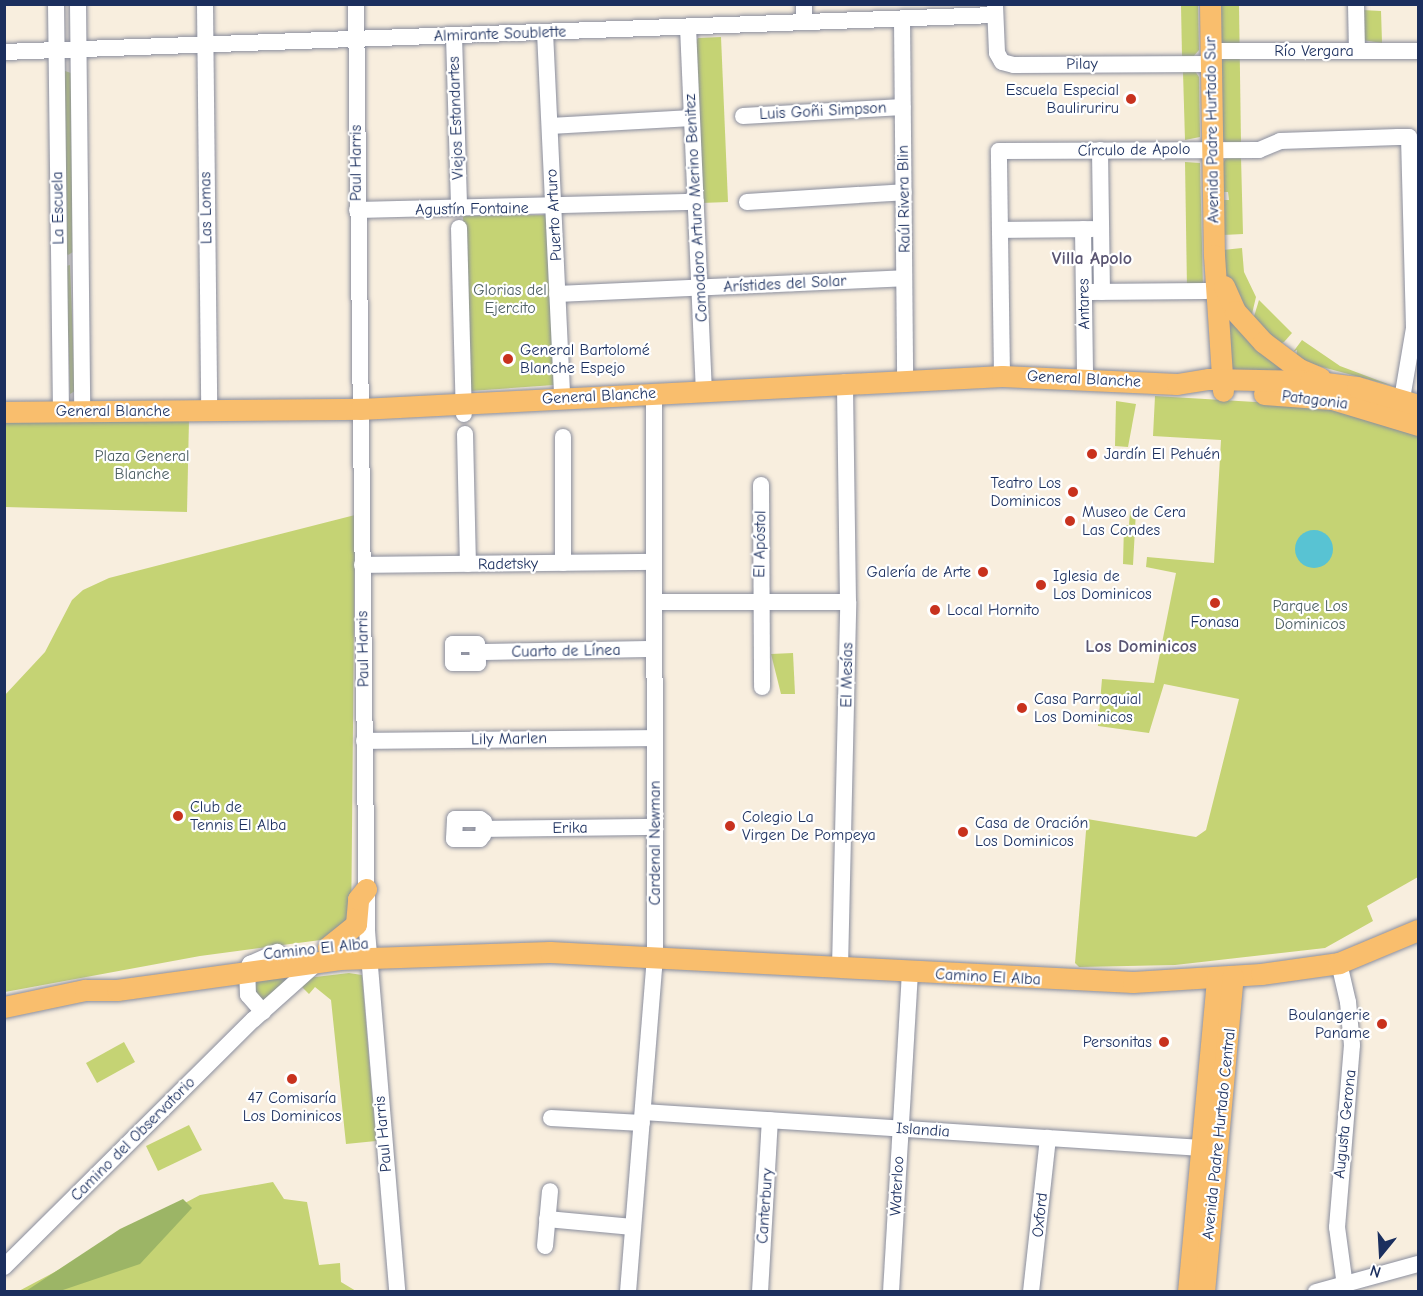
<!DOCTYPE html>
<meta charset="utf-8">
<style>
body{margin:0}
#map{position:relative;width:1423px;height:1296px;overflow:hidden;background:#f8eede;font-family:"Comic Neue",sans-serif}
div>[style]{position:absolute}
.green>*{inset:0;background:#c5d374}
.forest>*{inset:0;background:#9cb566}
.water>*{inset:0;background:#58c3d3}
.round{border-radius:50%}
.roads{filter:drop-shadow(0 0 2px #8a8e9e) drop-shadow(0 0 2px #8a8e9e)}
.minor>*{height:16px;margin:-8px;padding:0 8px;transform-origin:8px;border-radius:8px;background:#fff}
.major>*{height:21px;margin:-10.5px;padding:0 10.5px;transform-origin:10.5px;border-radius:10.5px;background:#f9be6d}
.dots>*{width:16px;height:16px;translate:-50% -50%;box-sizing:border-box;border:3px solid #fff;border-radius:50%}
span{translate:-50% -50%;white-space:nowrap;text-align:center;line-height:1.15;-webkit-text-stroke:4.5px #fff;paint-order:stroke}
.street-label{font-size:16px;color:#1b2f5e}
.poi-label{font-size:16px;color:#1b2f5e}
.right{translate:-100% -50%;text-align:right}
.left{translate:0 -50%;text-align:left}
.park-label{font-size:16px;color:#4e6065}
.neighbourhood-label{font-size:18px;color:#5a5572;font-weight:700}
.frame{position:absolute;inset:0;border:6px solid #1b2f5e;pointer-events:none}
.north{position:absolute;left:1351px;top:1224px;width:60px;height:60px;-webkit-text-stroke:4px #fff;paint-order:stroke;rotate:198deg;font-size:16px;font-weight:700;line-height:24px;text-align:center;color:#1b2f5e}
.north::after{content:'';display:block;margin:auto;width:21px;height:27px;background:#1b2f5e;clip-path:polygon(50% 0,100% 100%,50% 72%,0 100%)}
</style>
<div id="map">
<div class="green">
<i style="clip-path:polygon(1181px 5px,1198px 5px,1199px 50px,1193px 57px,1182px 56px)"></i>
<i style="clip-path:polygon(1219px 5px,1239px 5px,1241px 143px,1227px 144px,1221px 138px)"></i>
<i style="clip-path:polygon(1362px 10px,1381px 11px,1382px 43px,1362px 40px)"></i>
<i style="clip-path:polygon(721px 37px,728px 202px,701px 203px,694px 45px,698px 38px)"></i>
<i style="clip-path:polygon(65px 71px,71px 73px,73px 252px,68px 255px,65px 252px)"></i>
<i style="clip-path:polygon(1195px 71px,1199px 77px,1200px 137px,1185px 140px,1183px 72px)"></i>
<i style="clip-path:polygon(1227px 157px,1241px 157px,1243px 234px,1223px 235px,1223px 200px,1229px 200px,1228px 192px,1223px 192px,1222px 164px)"></i>
<i style="clip-path:polygon(1185px 162px,1200px 163px,1203px 288px,1187px 288px)"></i>
<i style="clip-path:polygon(548px 215px,554px 385px,470px 391px,463px 216px)"></i>
<i style="clip-path:polygon(1242px 248px,1244px 272px,1256px 297px,1251px 318px,1226px 277px,1223px 250px)"></i>
<i style="clip-path:polygon(70px 265px,75px 391px,70px 394px,66px 266px)"></i>
<i style="clip-path:polygon(1259px 300px,1292px 333px,1284px 342px,1280px 344px,1252px 323px)"></i>
<i style="clip-path:polygon(1229px 319px,1289px 372px,1230px 373px)"></i>
<i style="clip-path:polygon(1302px 340px,1340px 366px,1393px 386px,1296px 360px,1297px 350px,1293px 352px)"></i>
<i style="clip-path:polygon(1155px 396px,1321px 406px,1418px 436px,1418px 877px,1367px 906px,1373px 921px,1325px 948px,1175px 965px,1079px 967px,1075px 963px,1087px 819px,1196px 837px,1206px 830px,1239px 699px,1164px 684px,1149px 733px,1098px 726px,1102px 679px,1154px 683px,1176px 573px,1146px 567px,1147px 557px,1214px 563px,1221px 440px,1153px 436px)"></i>
<i style="clip-path:polygon(1116px 401px,1136px 404px,1128px 447px,1115px 446px)"></i>
<i style="clip-path:polygon(189px 419px,187px 512px,5px 507px,5px 423px)"></i>
<i style="clip-path:polygon(1130px 511px,1136px 511px,1133px 565px,1123px 564px,1124px 525px,1129px 525px)"></i>
<i style="clip-path:polygon(355px 515px,351px 936px,200px 956px,5px 992px,4px 696px,45px 652px,72px 600px,83px 590px,109px 578px)"></i>
<i style="clip-path:polygon(793px 653px,795px 694px,781px 694px,771px 654px)"></i>
<i style="clip-path:polygon(299px 972px,263px 1005px,255px 1002px,253px 975px)"></i>
<i style="clip-path:polygon(349px 973px,362px 975px,376px 1141px,346px 1144px,331px 1000px,315px 987px,309px 994px,299px 984px,307px 978px)"></i>
<i style="clip-path:polygon(124px 1042px,135px 1062px,97px 1083px,86px 1063px)"></i>
<i style="clip-path:polygon(189px 1125px,202px 1150px,158px 1171px,146px 1146px)"></i>
<i style="clip-path:polygon(273px 1182px,284px 1199px,307px 1202px,319px 1265px,340px 1263px,341px 1282px,356px 1291px,17px 1292px,200px 1195px)"></i>
</div>
<div class="forest">
<i style="clip-path:polygon(183px 1199px,192px 1208px,140px 1264px,60px 1291px,26px 1291px,120px 1229px)"></i>
</div>
<div class="water">
<i class="round" style="left:1295px;top:530px;width:38px;height:38px"></i>
</div>
<div class="roads">
<div class="minor">
<i style="left:56px;top:4px;width:408px;rotate:89.3deg"></i>
<i style="left:78px;top:4px;width:408px;rotate:89.4deg"></i>
<i style="left:205px;top:4px;width:407px;rotate:89.4deg"></i>
<i style="left:356px;top:4px;width:927px;rotate:89.32deg"></i>
<i style="left:367px;top:931px;width:362px;rotate:85.2deg"></i>
<i style="left:1356px;top:4px;width:47px;rotate:88.8deg"></i>
<i style="left:995px;top:5px;width:48px;rotate:87.6deg"></i>
<i style="left:997px;top:53px;width:10px;rotate:61deg"></i>
<i style="left:1002px;top:62px;width:12px;rotate:14deg"></i>
<i style="left:1014px;top:65px;width:196px;rotate:-0.3deg"></i>
<i style="left:902px;top:19px;width:360px;rotate:89.5deg"></i>
<i style="left:804px;top:22px;width:18px;rotate:-90deg"></i>
<i style="left:688px;top:27px;width:363px;rotate:87.5deg"></i>
<i style="left:545px;top:32px;width:366px;rotate:87.3deg"></i>
<i style="left:454px;top:36px;width:165px;rotate:88.3deg"></i>
<i style="left:1210px;top:51px;width:208px"></i>
<i style="left:4px;top:52px;width:992px;rotate:-2.14deg"></i>
<i style="left:743px;top:116px;width:160px;rotate:-3.2deg"></i>
<i style="left:550px;top:126px;width:142px;rotate:-3.2deg"></i>
<i style="left:1100px;top:150px;width:142px;rotate:89.2deg"></i>
<i style="left:747px;top:202px;width:157px;rotate:-3.6deg"></i>
<i style="left:357px;top:210px;width:339px;rotate:-1.4deg"></i>
<i style="left:459px;top:228px;width:186px;rotate:88.5deg"></i>
<i style="left:1083px;top:229px;width:151px;rotate:89.2deg"></i>
<i style="left:1000px;top:230px;width:92px;rotate:-0.6deg"></i>
<i style="left:1090px;top:292px;width:116px;rotate:-0.5deg"></i>
<i style="left:557px;top:294px;width:347px;rotate:-2.6deg"></i>
<i style="left:1002px;top:376px;width:225px;rotate:-90.8deg"></i>
<i style="left:999px;top:151px;width:260px;rotate:-0.2deg"></i>
<i style="left:1259px;top:150px;width:23px;rotate:-23deg"></i>
<i style="left:1280px;top:141px;width:118px;rotate:-1.9deg"></i>
<i style="left:1398px;top:137px;width:11px"></i>
<i style="left:1409px;top:137px;width:191px;rotate:88.5deg"></i>
<i style="left:1414px;top:328px;width:72px;rotate:99.6deg"></i>
<i style="left:465px;top:434px;width:130px;rotate:88.7deg"></i>
<i style="left:563px;top:437px;width:126px;rotate:90deg"></i>
<i style="left:761px;top:485px;width:202px;rotate:89.7deg"></i>
<i style="left:362px;top:565px;width:292px;rotate:-0.6deg"></i>
<i style="left:654px;top:602px;width:194px"></i>
<i style="left:453px;top:644px;width:24px"></i>
<i style="left:477px;top:644px;width:19px;rotate:87deg"></i>
<i style="left:478px;top:663px;width:25px;rotate:180deg"></i>
<i style="left:453px;top:663px;width:19px;rotate:-90deg"></i>
<i style="left:478px;top:652px;width:176px;rotate:-1deg"></i>
<i style="left:364px;top:741px;width:290px;rotate:-0.6deg"></i>
<i style="left:455px;top:819px;width:25px"></i>
<i style="left:480px;top:819px;width:5px;rotate:37deg"></i>
<i style="left:484px;top:822px;width:13px;rotate:94deg"></i>
<i style="left:483px;top:835px;width:5px;rotate:127deg"></i>
<i style="left:480px;top:839px;width:26px;rotate:180deg"></i>
<i style="left:454px;top:839px;width:20px;rotate:-87deg"></i>
<i style="left:485px;top:829px;width:170px;rotate:-0.7deg"></i>
<i style="left:1339px;top:963px;width:40px;rotate:77deg"></i>
<i style="left:1348px;top:1002px;width:43px;rotate:84.7deg"></i>
<i style="left:1352px;top:1045px;width:183px;rotate:94.7deg"></i>
<i style="left:1337px;top:1227px;width:60px;rotate:82.3deg"></i>
<i style="left:840px;top:968px;width:366px;rotate:-88.7deg"></i>
<i style="left:848px;top:602px;width:220px;rotate:-90.8deg"></i>
<i style="left:263px;top:1012px;width:23px;rotate:-131deg"></i>
<i style="left:248px;top:995px;width:24px;rotate:-92deg"></i>
<i style="left:247px;top:971px;width:8px;rotate:-67deg"></i>
<i style="left:250px;top:964px;width:30px;rotate:-24deg"></i>
<i style="left:643px;top:1112px;width:560px;rotate:3.68deg"></i>
<i style="left:551px;top:1118px;width:91px;rotate:3.1deg"></i>
<i style="left:547px;top:1219px;width:86px;rotate:5.3deg"></i>
<i style="left:545px;top:1246px;width:55px;rotate:-84.8deg"></i>
<i style="left:4px;top:1267px;width:351px;rotate:-44.8deg"></i>
<i style="left:253px;top:1020px;width:89px;rotate:-41.8deg"></i>
<i style="left:628px;top:1292px;width:337px;rotate:-85.4deg"></i>
<i style="left:655px;top:956px;width:563px;rotate:-90.1deg"></i>
<i style="left:760px;top:1292px;width:172px;rotate:-86.7deg"></i>
<i style="left:891px;top:1292px;width:321px;rotate:-86.6deg"></i>
<i style="left:1031px;top:1292px;width:155px;rotate:-83.7deg"></i>
<i style="left:1316px;top:1292px;width:106px;rotate:-15.4deg"></i>
</div>
<div class="major">
<i style="left:1210px;top:4px;width:251px;rotate:89.1deg"></i>
<i style="left:1214px;top:255px;width:136px;rotate:86.2deg"></i>
<i style="left:1224px;top:286px;width:27px;rotate:66deg"></i>
<i style="left:1235px;top:311px;width:42px;rotate:47.9deg"></i>
<i style="left:1263px;top:342px;width:45px;rotate:36.9deg"></i>
<i style="left:1299px;top:369px;width:23px;rotate:23deg"></i>
<i style="left:1264px;top:394px;width:68px;rotate:4.2deg"></i>
<i style="left:1332px;top:399px;width:90px;rotate:16.8deg"></i>
<i style="left:4px;top:412px;width:356px;rotate:-0.5deg"></i>
<i style="left:360px;top:409px;width:643px;rotate:-2.94deg"></i>
<i style="left:1002px;top:376px;width:175px;rotate:2.6deg"></i>
<i style="left:1177px;top:384px;width:32px;rotate:-9deg"></i>
<i style="left:1209px;top:379px;width:101px;rotate:1.1deg"></i>
<i style="left:1310px;top:381px;width:47px;rotate:7.3deg"></i>
<i style="left:1357px;top:387px;width:64px;rotate:16.4deg"></i>
<i style="left:328px;top:947px;width:36px;rotate:-39deg"></i>
<i style="left:356px;top:924px;width:25px;rotate:-85deg"></i>
<i style="left:358px;top:899px;width:13px;rotate:-51deg"></i>
<i style="left:4px;top:1007px;width:83px;rotate:-11.9deg"></i>
<i style="left:85px;top:990px;width:32px"></i>
<i style="left:117px;top:990px;width:225px;rotate:-7.9deg"></i>
<i style="left:340px;top:959px;width:210px;rotate:-1.9deg"></i>
<i style="left:550px;top:952px;width:584px;rotate:2.95deg"></i>
<i style="left:1133px;top:982px;width:128px;rotate:-3.6deg"></i>
<i style="left:1261px;top:974px;width:79px;rotate:-8deg"></i>
<i style="left:1339px;top:963px;width:86px;rotate:-22.7deg"></i>
<i style="left:1188px;top:1292px;width:316px;rotate:-84.7deg"></i>
<i style="left:1204px;top:1292px;width:317px;rotate:-84.8deg"></i>
</div>
</div>
<div class="dots">
<i style="left:1131px;top:99px;background:#c8321e"></i>
<i style="left:508px;top:359px;background:#c8321e"></i>
<i style="left:1092px;top:454px;background:#c8321e"></i>
<i style="left:1073px;top:492px;background:#c8321e"></i>
<i style="left:1070px;top:521px;background:#c8321e"></i>
<i style="left:983px;top:572px;background:#c8321e"></i>
<i style="left:1041px;top:585px;background:#c8321e"></i>
<i style="left:1215px;top:603px;background:#c8321e"></i>
<i style="left:935px;top:610px;background:#c8321e"></i>
<i style="left:1022px;top:708px;background:#c8321e"></i>
<i style="left:178px;top:816px;background:#c8321e"></i>
<i style="left:730px;top:826px;background:#c8321e"></i>
<i style="left:963px;top:832px;background:#c8321e"></i>
<i style="left:1382px;top:1024px;background:#c8321e"></i>
<i style="left:1164px;top:1042px;background:#c8321e"></i>
<i style="left:292px;top:1079px;background:#c8321e"></i>
</div>
<div class="street-label">
<span style="left:500px;top:34px;rotate:-2deg">Almirante Soublette</span>
<span style="left:1314px;top:51px">Río Vergara</span>
<span style="left:1082px;top:64px;rotate:-1deg">Pilay</span>
<span style="left:823px;top:111px;rotate:-3deg">Luis Goñi Simpson</span>
<span style="left:456px;top:118px;rotate:-92deg">Viejos Estandartes</span>
<span style="left:1212px;top:130px;rotate:-91deg">Avenida Padre Hurtado Sur</span>
<span style="left:1134px;top:150px;rotate:-1deg">Círculo de Apolo</span>
<span style="left:356px;top:163px;rotate:-90deg">Paul Harris</span>
<span style="left:904px;top:199px;rotate:-91deg">Raúl Rivera Blin</span>
<span style="left:58px;top:208px;rotate:-91deg">La Escuela</span>
<span style="left:206px;top:208px;rotate:-91deg">Las Lomas</span>
<span style="left:696px;top:208px;rotate:-93deg">Comodoro Arturo Merino Benitez</span>
<span style="left:472px;top:209px;rotate:-1deg">Agustín Fontaine</span>
<span style="left:554px;top:215px;rotate:-93deg">Puerto Arturo</span>
<span style="left:785px;top:284px;rotate:-3deg">Arístides del Solar</span>
<span style="left:1084px;top:304px;rotate:-91deg">Antares</span>
<span style="left:1084px;top:379px;rotate:3deg">General Blanche</span>
<span style="left:599px;top:396px;rotate:-3deg">General Blanche</span>
<span style="left:1315px;top:400px;rotate:7deg">Patagonia</span>
<span style="left:113px;top:411px">General Blanche</span>
<span style="left:760px;top:544px;rotate:-89deg">El Apóstol</span>
<span style="left:508px;top:564px;rotate:-1deg">Radetsky</span>
<span style="left:363px;top:649px;rotate:-91deg">Paul Harris</span>
<span style="left:566px;top:651px;rotate:-1deg">Cuarto de Línea</span>
<span style="left:847px;top:675px;rotate:-89deg">El Mesías</span>
<span style="left:509px;top:739px;rotate:-1deg">Lily Marlen</span>
<span style="left:570px;top:828px;rotate:-1deg">Erika</span>
<span style="left:655px;top:843px;rotate:-90deg">Cardenal Newman</span>
<span style="left:316px;top:949px;rotate:-6deg">Camino El Alba</span>
<span style="left:988px;top:977px;rotate:3deg">Camino El Alba</span>
<span style="left:1345px;top:1124px;rotate:-84deg">Augusta Gerona</span>
<span style="left:923px;top:1130px;rotate:4deg">Islandia</span>
<span style="left:383px;top:1134px;rotate:-95deg">Paul Harris</span>
<span style="left:1219px;top:1134px;rotate:-84deg">Avenida Padre Hurtado Central</span>
<span style="left:133px;top:1139px;rotate:-45deg">Camino del Observatorio</span>
<span style="left:897px;top:1186px;rotate:-87deg">Waterloo</span>
<span style="left:765px;top:1206px;rotate:-86deg">Canterbury</span>
<span style="left:1040px;top:1215px;rotate:-84deg">Oxford</span>
</div>
<div class="poi-label">
<span class="right" style="left:1119px;top:99px">Escuela Especial<br>Bauliruriru</span>
<span class="left" style="left:520px;top:359px">General Bartolomé<br>Blanche Espejo</span>
<span class="left" style="left:1104px;top:454px">Jardín El Pehuén</span>
<span class="right" style="left:1061px;top:492px">Teatro Los<br>Dominicos</span>
<span class="left" style="left:1082px;top:521px">Museo de Cera<br>Las Condes</span>
<span class="right" style="left:971px;top:572px">Galería de Arte</span>
<span class="left" style="left:1053px;top:585px">Iglesia de<br>Los Dominicos</span>
<span class="left" style="left:947px;top:610px">Local Hornito</span>
<span style="left:1215px;top:622px">Fonasa</span>
<span class="left" style="left:1034px;top:708px">Casa Parroquial<br>Los Dominicos</span>
<span class="left" style="left:190px;top:816px">Club de<br>Tennis El Alba</span>
<span class="left" style="left:742px;top:826px">Colegio La<br>Virgen De Pompeya</span>
<span class="left" style="left:975px;top:832px">Casa de Oración<br>Los Dominicos</span>
<span class="right" style="left:1370px;top:1024px">Boulangerie<br>Paname</span>
<span class="right" style="left:1152px;top:1042px">Personitas</span>
<span style="left:292px;top:1107px">47 Comisaría<br>Los Dominicos</span>
</div>
<div class="park-label">
<span style="left:510px;top:299px">Glorias del<br>Ejercito</span>
<span style="left:142px;top:465px">Plaza General<br>Blanche</span>
<span style="left:1310px;top:615px">Parque Los<br>Dominicos</span>
</div>
<div class="neighbourhood-label">
<span style="left:1092px;top:259px">Villa Apolo</span>
<span style="left:1141px;top:647px">Los Dominicos</span>
</div>
<div class="frame"></div>
<div class="north">N</div>
</div>
